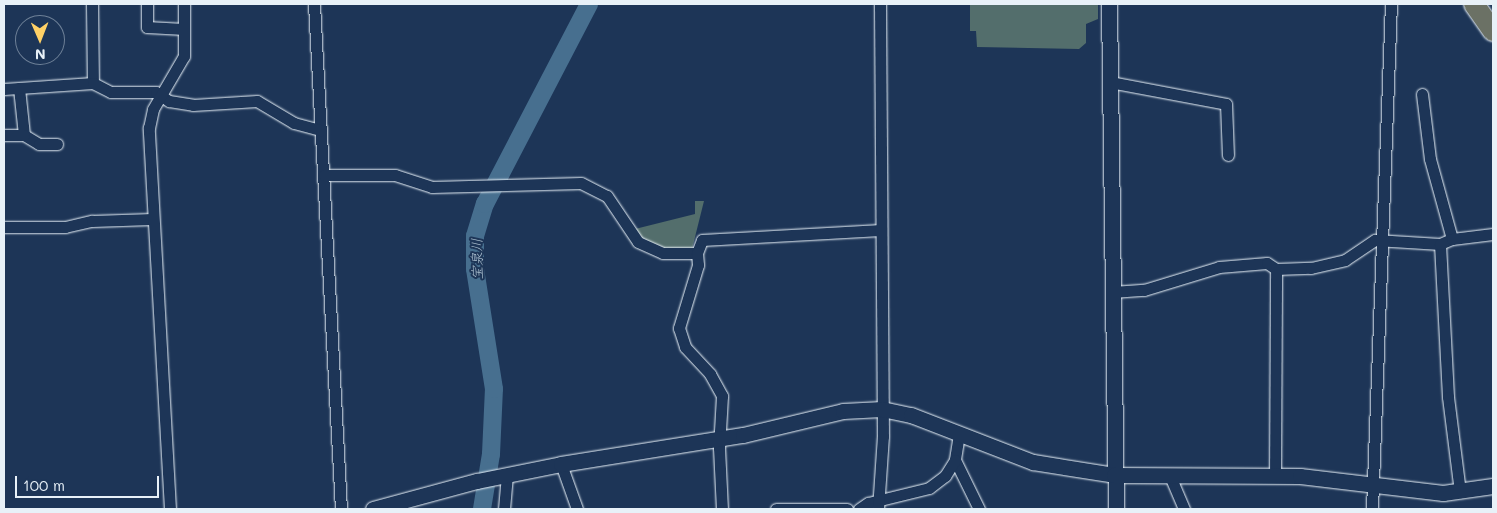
<!DOCTYPE html>
<meta charset="utf-8">
<style>
body{margin:0}
#map{position:relative;width:1497px;height:513px;overflow:hidden;background:#1d3557;font-family:Mali,"Klee One",sans-serif}
div>[style]{position:absolute}
.green>*{inset:0;background:#536e6c}
.river>*{height:18px;margin:-9px;padding:0 9px;transform-origin:9px;border-radius:9px;background:#476f8f}
.roads{filter:drop-shadow(0 0 1px #e8f1f8) drop-shadow(0 0 1px #e8f1f8)}
.street>*{height:11px;margin:-5.5px;padding:0 5.5px;transform-origin:5.5px;border-radius:5.5px;background:#1d3557}
.secondary>*{height:15px;margin:-7.5px;padding:0 7.5px;transform-origin:7.5px;border-radius:7.5px;background:#1d3557}
.highway>*{height:20px;margin:-10px;padding:0 10px;transform-origin:10px;border-radius:10px;background:#6b7165}
span{translate:-50% -50%;white-space:nowrap;text-align:center;line-height:1.15;-webkit-text-stroke:4px #1d3557;paint-order:stroke}
.water-label{font-size:14px;color:#b0c4d3;font-style:italic}
.frame{position:absolute;inset:0;border:5px solid #e8f1f8;pointer-events:none}
.north{position:absolute;left:15px;top:15px;width:50px;height:50px;box-sizing:border-box;background:#1d3557;border:1px solid #6e8097;border-radius:50%;rotate:179deg;font-size:14px;font-weight:700;line-height:20px;text-align:center;color:#e8f1f8}
.north::after{content:'';display:block;margin:auto;width:18px;height:22px;background:#ffd166;clip-path:polygon(50% 0,100% 100%,50% 72%,0 100%)}
.scale{position:absolute;left:15px;top:476px;width:144px;height:22px;box-sizing:border-box;border:2px solid #e8f1f8;border-top:0;padding-left:6px;font-size:15px;line-height:18px;white-space:nowrap;color:#e8f1f8;-webkit-text-stroke:4px #1d3557;paint-order:stroke}
</style>
<div id="map">
<div class="green">
<i style="clip-path:polygon(970px 4px,1098px 4px,1098px 19px,1086px 24px,1086px 43px,1079px 49px,977px 47px,976px 31px,970px 31px)"></i>
<i style="clip-path:polygon(695px 201px,704px 201px,692px 249px,664px 249px,646px 242px,635px 229px,695px 214px)"></i>
</div>
<div class="river">
<i style="left:482px;top:509px;width:56px;rotate:-80.7deg"></i>
<i style="left:491px;top:454px;width:65px;rotate:-87.4deg"></i>
<i style="left:494px;top:389px;width:121px;rotate:-99deg"></i>
<i style="left:475px;top:269px;width:33px;rotate:-90deg"></i>
<i style="left:475px;top:236px;width:34px;rotate:-73deg"></i>
<i style="left:485px;top:204px;width:225px;rotate:-62.5deg"></i>
</div>
<div class="roads">
<div class="street">
<i style="left:92px;top:4px;width:79px;rotate:89.3deg"></i>
<i style="left:147px;top:4px;width:23px;rotate:90deg"></i>
<i style="left:147px;top:27px;width:37px;rotate:3deg"></i>
<i style="left:314px;top:4px;width:506px;rotate:86.94deg"></i>
<i style="left:1110px;top:82px;width:118px;rotate:10.7deg"></i>
<i style="left:1226px;top:104px;width:51px;rotate:87.8deg"></i>
<i style="left:19px;top:88px;width:47px;rotate:83.9deg"></i>
<i style="left:24px;top:135px;width:17px;rotate:31deg"></i>
<i style="left:39px;top:144px;width:18px"></i>
<i style="left:4px;top:89px;width:89px;rotate:-3.9deg"></i>
<i style="left:93px;top:83px;width:20px;rotate:27deg"></i>
<i style="left:111px;top:92px;width:45px"></i>
<i style="left:156px;top:92px;width:16px;rotate:35deg"></i>
<i style="left:169px;top:101px;width:24px;rotate:9deg"></i>
<i style="left:193px;top:105px;width:64px;rotate:-3.6deg"></i>
<i style="left:257px;top:101px;width:43px;rotate:30.7deg"></i>
<i style="left:294px;top:123px;width:28px;rotate:15deg"></i>
<i style="left:1422px;top:94px;width:65px;rotate:83deg"></i>
<i style="left:1430px;top:159px;width:83px;rotate:74.6deg"></i>
<i style="left:4px;top:135px;width:20px"></i>
<i style="left:324px;top:175px;width:71px"></i>
<i style="left:395px;top:175px;width:39px;rotate:18deg"></i>
<i style="left:432px;top:187px;width:149px;rotate:-1.5deg"></i>
<i style="left:581px;top:183px;width:29px;rotate:27deg"></i>
<i style="left:607px;top:196px;width:55px;rotate:56deg"></i>
<i style="left:638px;top:242px;width:27px;rotate:24deg"></i>
<i style="left:663px;top:253px;width:34px"></i>
<i style="left:697px;top:253px;width:14px;rotate:-69deg"></i>
<i style="left:702px;top:240px;width:179px;rotate:-3.2deg"></i>
<i style="left:4px;top:227px;width:61px"></i>
<i style="left:65px;top:227px;width:28px;rotate:-13deg"></i>
<i style="left:92px;top:221px;width:60px;rotate:-1.9deg"></i>
<i style="left:1440px;top:244px;width:153px;rotate:87deg"></i>
<i style="left:1448px;top:397px;width:96px;rotate:82.8deg"></i>
<i style="left:697px;top:253px;width:12px;rotate:85deg"></i>
<i style="left:698px;top:265px;width:66px;rotate:106.8deg"></i>
<i style="left:679px;top:328px;width:20px;rotate:72deg"></i>
<i style="left:685px;top:347px;width:37px;rotate:47deg"></i>
<i style="left:710px;top:374px;width:25px;rotate:61deg"></i>
<i style="left:722px;top:396px;width:52px;rotate:93.3deg"></i>
<i style="left:719px;top:448px;width:61px;rotate:87.2deg"></i>
<i style="left:1112px;top:292px;width:32px;rotate:-4deg"></i>
<i style="left:1144px;top:290px;width:78px;rotate:-17deg"></i>
<i style="left:1219px;top:267px;width:48px;rotate:-4.8deg"></i>
<i style="left:1267px;top:263px;width:11px;rotate:34deg"></i>
<i style="left:1276px;top:269px;width:35px;rotate:-2deg"></i>
<i style="left:1311px;top:268px;width:35px;rotate:-13deg"></i>
<i style="left:1345px;top:260px;width:36px;rotate:-34deg"></i>
<i style="left:1375px;top:240px;width:65px;rotate:3.5deg"></i>
<i style="left:1440px;top:244px;width:13px;rotate:-23deg"></i>
<i style="left:1452px;top:239px;width:41px;rotate:-7deg"></i>
<i style="left:959px;top:434px;width:26px;rotate:99deg"></i>
<i style="left:955px;top:460px;width:55px;rotate:63.9deg"></i>
<i style="left:561px;top:464px;width:48px;rotate:70.4deg"></i>
<i style="left:1170px;top:476px;width:36px;rotate:67deg"></i>
<i style="left:1275px;top:476px;width:207px;rotate:-89.7deg"></i>
<i style="left:170px;top:509px;width:382px;rotate:-93.2deg"></i>
<i style="left:149px;top:128px;width:19px;rotate:-78deg"></i>
<i style="left:153px;top:109px;width:61px;rotate:-59.7deg"></i>
<i style="left:184px;top:56px;width:52px;rotate:-90deg"></i>
<i style="left:504px;top:509px;width:34px;rotate:-85deg"></i>
<i style="left:776px;top:509px;width:71px"></i>
<i style="left:859px;top:509px;width:11px;rotate:-34deg"></i>
<i style="left:868px;top:503px;width:63px;rotate:-13.8deg"></i>
<i style="left:929px;top:488px;width:20px;rotate:-37deg"></i>
<i style="left:945px;top:476px;width:19px;rotate:-58deg"></i>
<i style="left:878px;top:509px;width:73px;rotate:-86.1deg"></i>
<i style="left:883px;top:436px;width:432px;rotate:-90.4deg"></i>
<i style="left:1372px;top:509px;width:505px;rotate:-87.85deg"></i>
</div>
<div class="secondary">
<i style="left:1109px;top:4px;width:505px;rotate:89.21deg"></i>
<i style="left:373px;top:509px;width:108px;rotate:-15.1deg"></i>
<i style="left:477px;top:481px;width:86px;rotate:-11.4deg"></i>
<i style="left:561px;top:464px;width:184px;rotate:-9.1deg"></i>
<i style="left:743px;top:435px;width:103px;rotate:-13.5deg"></i>
<i style="left:843px;top:411px;width:39px;rotate:-3deg"></i>
<i style="left:882px;top:409px;width:30px;rotate:12deg"></i>
<i style="left:911px;top:415px;width:131px;rotate:21.1deg"></i>
<i style="left:1033px;top:462px;width:82px;rotate:9.1deg"></i>
<i style="left:1114px;top:475px;width:186px;rotate:0.3deg"></i>
<i style="left:1300px;top:476px;width:144px;rotate:6.8deg"></i>
<i style="left:1443px;top:493px;width:50px;rotate:-8deg"></i>
</div>
<div class="highway">
<i style="left:1474px;top:4px;width:33px;rotate:55deg"></i>
</div>
</div>
<div class="water-label">
<span style="left:477px;top:259px;rotate:-91deg">宝泉川</span>
</div>
<div class="frame"></div>
<div class="north">N</div>
<div class="scale">100 m</div>
</div>
